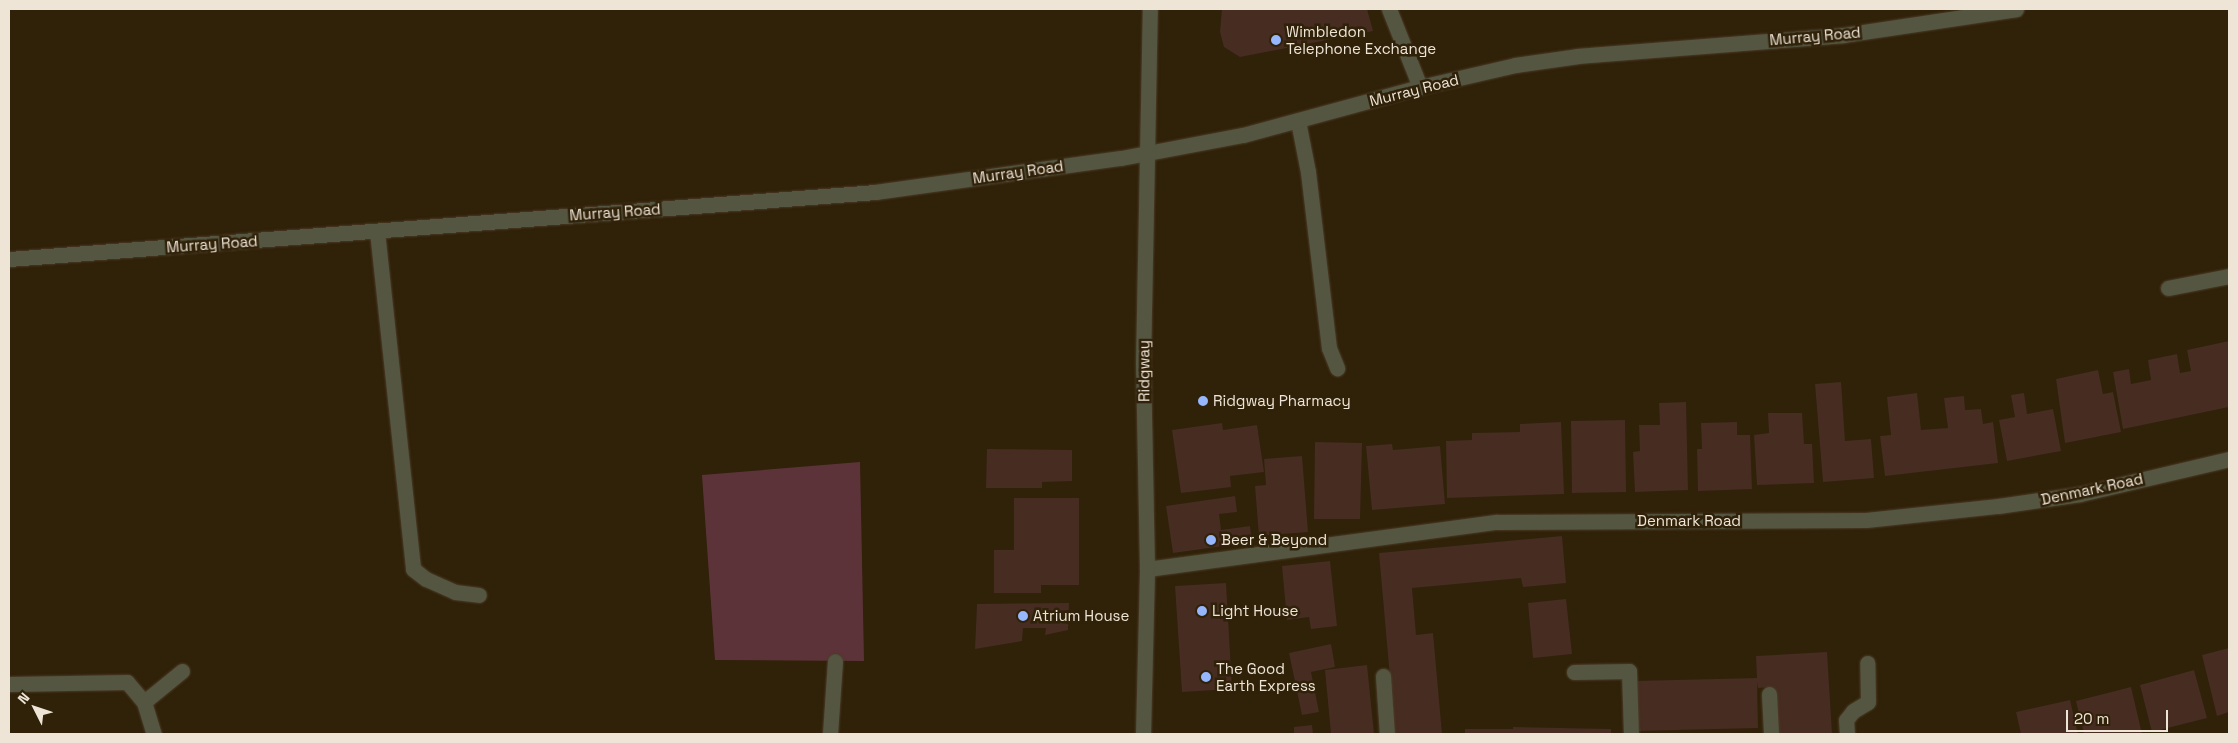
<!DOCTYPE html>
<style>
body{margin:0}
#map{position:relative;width:2238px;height:743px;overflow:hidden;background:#302109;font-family:"Space Grotesk",sans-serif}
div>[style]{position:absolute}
.green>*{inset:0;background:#5d333a}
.building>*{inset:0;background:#462c21}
.roads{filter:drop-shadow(0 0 1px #4b3c26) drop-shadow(0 0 1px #4b3c26)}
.minor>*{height:15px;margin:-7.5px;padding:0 7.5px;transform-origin:7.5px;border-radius:7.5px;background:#545641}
.dots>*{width:14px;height:14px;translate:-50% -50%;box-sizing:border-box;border:2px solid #302109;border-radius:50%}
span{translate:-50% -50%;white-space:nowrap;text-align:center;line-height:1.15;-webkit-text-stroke:5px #302109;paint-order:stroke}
.poi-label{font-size:15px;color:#eee5d7}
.left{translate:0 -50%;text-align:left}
.street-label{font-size:15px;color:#eee5d7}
.frame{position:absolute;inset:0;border:10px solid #eee5d7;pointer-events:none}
.north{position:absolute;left:10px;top:683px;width:50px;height:50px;-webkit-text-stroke:4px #302109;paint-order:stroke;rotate:311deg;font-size:14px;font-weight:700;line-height:20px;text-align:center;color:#eee5d7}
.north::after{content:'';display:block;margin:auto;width:18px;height:22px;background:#eee5d7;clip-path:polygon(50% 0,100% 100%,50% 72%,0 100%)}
.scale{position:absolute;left:2066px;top:710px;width:102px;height:22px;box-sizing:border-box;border:2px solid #eee5d7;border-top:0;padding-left:6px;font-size:15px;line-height:18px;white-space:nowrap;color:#eee5d7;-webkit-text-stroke:4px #302109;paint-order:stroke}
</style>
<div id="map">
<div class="green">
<i style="clip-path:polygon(860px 462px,864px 661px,715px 660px,702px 475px)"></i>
</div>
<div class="building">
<i style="clip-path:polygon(1222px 9px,1367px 9px,1373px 31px,1240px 57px,1224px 47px,1220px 32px)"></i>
<i style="clip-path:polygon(2229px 341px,2229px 407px,2123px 429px,2113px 372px,2129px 369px,2131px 384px,2151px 380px,2148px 360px,2177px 354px,2180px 373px,2191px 371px,2187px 350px)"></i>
<i style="clip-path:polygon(2098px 370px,2103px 394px,2113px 392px,2121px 432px,2065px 443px,2056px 379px)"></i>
<i style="clip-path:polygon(1841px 382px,1845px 441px,1871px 439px,1874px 478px,1823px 482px,1815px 384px)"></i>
<i style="clip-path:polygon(1917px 393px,1921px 430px,1948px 428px,1944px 398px,1964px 396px,1965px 410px,1981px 409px,1983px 424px,1993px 422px,1998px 463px,1885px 476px,1880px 436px,1891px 435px,1887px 397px)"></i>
<i style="clip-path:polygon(2024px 393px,2027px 414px,2053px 409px,2061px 451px,2007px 461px,1999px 420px,2015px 417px,2011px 395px)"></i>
<i style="clip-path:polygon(1686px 402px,1688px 490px,1635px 492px,1633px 452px,1640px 451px,1639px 425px,1660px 425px,1659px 403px)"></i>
<i style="clip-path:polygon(1768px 413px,1802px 413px,1804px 444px,1812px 444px,1814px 483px,1757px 485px,1754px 435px,1769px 433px)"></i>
<i style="clip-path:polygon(1625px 420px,1626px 492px,1572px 493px,1571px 421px)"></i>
<i style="clip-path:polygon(1561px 422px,1564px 494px,1447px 498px,1446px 441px,1472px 440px,1472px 433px,1520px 432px,1520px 424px)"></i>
<i style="clip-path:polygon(1737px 422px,1737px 435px,1750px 435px,1752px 489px,1698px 491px,1697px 449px,1702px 449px,1701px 423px)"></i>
<i style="clip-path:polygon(1222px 423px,1223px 430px,1257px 425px,1264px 472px,1230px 476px,1231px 487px,1181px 493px,1172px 430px)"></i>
<i style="clip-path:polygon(1315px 442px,1362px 443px,1360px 519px,1314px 519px)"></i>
<i style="clip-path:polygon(1392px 444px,1393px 450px,1440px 446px,1445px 504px,1372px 510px,1366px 446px)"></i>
<i style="clip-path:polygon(987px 449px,1072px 450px,1072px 481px,1042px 482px,1042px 488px,986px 488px)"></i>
<i style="clip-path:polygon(1302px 456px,1308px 532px,1259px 536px,1255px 486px,1266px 485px,1264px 459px)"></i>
<i style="clip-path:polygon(1235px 496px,1237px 512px,1219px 514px,1221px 530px,1250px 526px,1252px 542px,1173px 553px,1166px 506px)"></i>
<i style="clip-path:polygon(1014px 498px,1079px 498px,1079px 585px,1041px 585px,1041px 593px,994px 593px,994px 550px,1014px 550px)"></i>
<i style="clip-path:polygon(1562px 536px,1566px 583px,1523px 587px,1521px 578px,1412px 588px,1416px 635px,1433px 633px,1442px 734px,1395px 734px,1379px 553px)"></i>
<i style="clip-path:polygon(1330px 561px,1337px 626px,1311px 629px,1309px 617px,1287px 620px,1282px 566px)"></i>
<i style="clip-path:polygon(1226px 583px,1232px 689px,1182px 692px,1175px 586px)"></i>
<i style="clip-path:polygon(1566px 599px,1572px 654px,1533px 658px,1528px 603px)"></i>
<i style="clip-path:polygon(1069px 603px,1068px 630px,1045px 635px,1046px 628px,1023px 628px,1022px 641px,975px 649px,977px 604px)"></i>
<i style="clip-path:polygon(1331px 644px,1335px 667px,1311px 672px,1319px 712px,1302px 715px,1289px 653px)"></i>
<i style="clip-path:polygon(2229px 648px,2229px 712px,2217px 716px,2202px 655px)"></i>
<i style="clip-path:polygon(1827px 652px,1832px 734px,1775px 734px,1772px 687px,1758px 688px,1757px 682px,1758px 728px,1636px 731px,1635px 681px,1757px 678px,1756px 656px)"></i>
<i style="clip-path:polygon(1367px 665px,1374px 734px,1331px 734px,1325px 670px)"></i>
<i style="clip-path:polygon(2194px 670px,2207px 718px,2152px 732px,2140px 685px)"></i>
<i style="clip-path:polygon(2131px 687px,2142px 734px,2084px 734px,2076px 701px)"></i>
<i style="clip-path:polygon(2070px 700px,2078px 734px,2021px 734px,2016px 712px)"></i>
<i style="clip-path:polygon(1312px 725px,1313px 734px,1294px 734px,1294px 727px)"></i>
<i style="clip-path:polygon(1513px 727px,1611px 729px,1611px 734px,1465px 734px,1465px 729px,1513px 729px)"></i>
</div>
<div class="roads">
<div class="minor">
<i style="left:1389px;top:9px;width:84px;rotate:68.3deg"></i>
<i style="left:1298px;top:121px;width:52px;rotate:78.9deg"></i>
<i style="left:1308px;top:172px;width:177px;rotate:83.2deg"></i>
<i style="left:1329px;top:348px;width:22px;rotate:68deg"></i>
<i style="left:377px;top:231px;width:340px;rotate:83.9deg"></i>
<i style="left:413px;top:569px;width:16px;rotate:38deg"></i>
<i style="left:426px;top:579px;width:32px;rotate:24deg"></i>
<i style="left:455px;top:592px;width:24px;rotate:7deg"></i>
<i style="left:9px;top:259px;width:869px;rotate:-4.42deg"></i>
<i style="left:875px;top:192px;width:248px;rotate:-7.9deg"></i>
<i style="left:1121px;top:158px;width:124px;rotate:-10.7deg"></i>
<i style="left:1243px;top:135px;width:183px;rotate:-15.2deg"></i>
<i style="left:1420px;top:87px;width:98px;rotate:-13deg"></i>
<i style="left:1515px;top:65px;width:64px;rotate:-8.1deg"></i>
<i style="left:1578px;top:56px;width:266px;rotate:-4.5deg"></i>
<i style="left:1843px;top:35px;width:175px;rotate:-8.5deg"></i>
<i style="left:2168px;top:288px;width:62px;rotate:-11.1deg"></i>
<i style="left:1147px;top:569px;width:352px;rotate:-7.7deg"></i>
<i style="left:1496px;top:522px;width:370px;rotate:-0.3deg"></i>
<i style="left:1866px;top:520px;width:133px;rotate:-6.1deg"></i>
<i style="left:1998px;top:506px;width:83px;rotate:-8.3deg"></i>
<i style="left:2080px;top:494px;width:153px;rotate:-13.2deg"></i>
<i style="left:1574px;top:672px;width:55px;rotate:-1deg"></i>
<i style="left:1629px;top:671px;width:63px;rotate:88.2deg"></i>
<i style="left:1383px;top:676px;width:58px;rotate:86.1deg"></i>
<i style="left:9px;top:684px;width:118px;rotate:-1deg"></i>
<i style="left:127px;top:682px;width:26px;rotate:50deg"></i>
<i style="left:144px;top:702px;width:34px;rotate:73deg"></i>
<i style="left:1769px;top:694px;width:40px;rotate:87.1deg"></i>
<i style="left:144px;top:702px;width:49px;rotate:-39.2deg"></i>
<i style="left:830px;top:734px;width:73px;rotate:-86.1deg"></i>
<i style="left:1143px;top:734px;width:165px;rotate:-88.6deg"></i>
<i style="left:1147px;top:569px;width:205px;rotate:-91.1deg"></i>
<i style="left:1143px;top:364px;width:355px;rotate:-88.9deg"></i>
<i style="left:1847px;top:734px;width:14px;rotate:-94deg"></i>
<i style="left:1846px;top:720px;width:11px;rotate:-52deg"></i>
<i style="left:1853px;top:711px;width:17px;rotate:-31deg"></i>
<i style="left:1868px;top:702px;width:39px;rotate:-91deg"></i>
</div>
</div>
<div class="dots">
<i style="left:1276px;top:40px;background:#96b6fd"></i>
<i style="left:1203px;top:401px;background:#96b6fd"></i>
<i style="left:1211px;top:540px;background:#96b6fd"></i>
<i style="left:1202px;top:611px;background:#96b6fd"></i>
<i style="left:1023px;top:616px;background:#96b6fd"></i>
<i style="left:1206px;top:677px;background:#96b6fd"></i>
</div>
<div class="poi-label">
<span class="left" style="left:1286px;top:40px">Wimbledon<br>Telephone Exchange</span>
<span class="left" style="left:1213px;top:401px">Ridgway Pharmacy</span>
<span class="left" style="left:1221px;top:540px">Beer &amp; Beyond</span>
<span class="left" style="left:1212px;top:611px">Light House</span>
<span class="left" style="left:1033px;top:616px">Atrium House</span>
<span class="left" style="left:1216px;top:677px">The Good<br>Earth Express</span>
</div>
<div class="street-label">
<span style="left:1815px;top:36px;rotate:-5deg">Murray Road</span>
<span style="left:1414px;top:90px;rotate:-14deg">Murray Road</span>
<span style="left:1018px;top:172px;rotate:-8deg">Murray Road</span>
<span style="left:615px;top:212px;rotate:-4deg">Murray Road</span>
<span style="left:212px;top:244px;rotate:-4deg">Murray Road</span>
<span style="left:1144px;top:371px;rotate:-90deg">Ridgway</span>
<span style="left:2092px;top:489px;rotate:-12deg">Denmark Road</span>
<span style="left:1689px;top:521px">Denmark Road</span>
</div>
<div class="frame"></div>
<div class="north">N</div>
<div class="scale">20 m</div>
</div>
